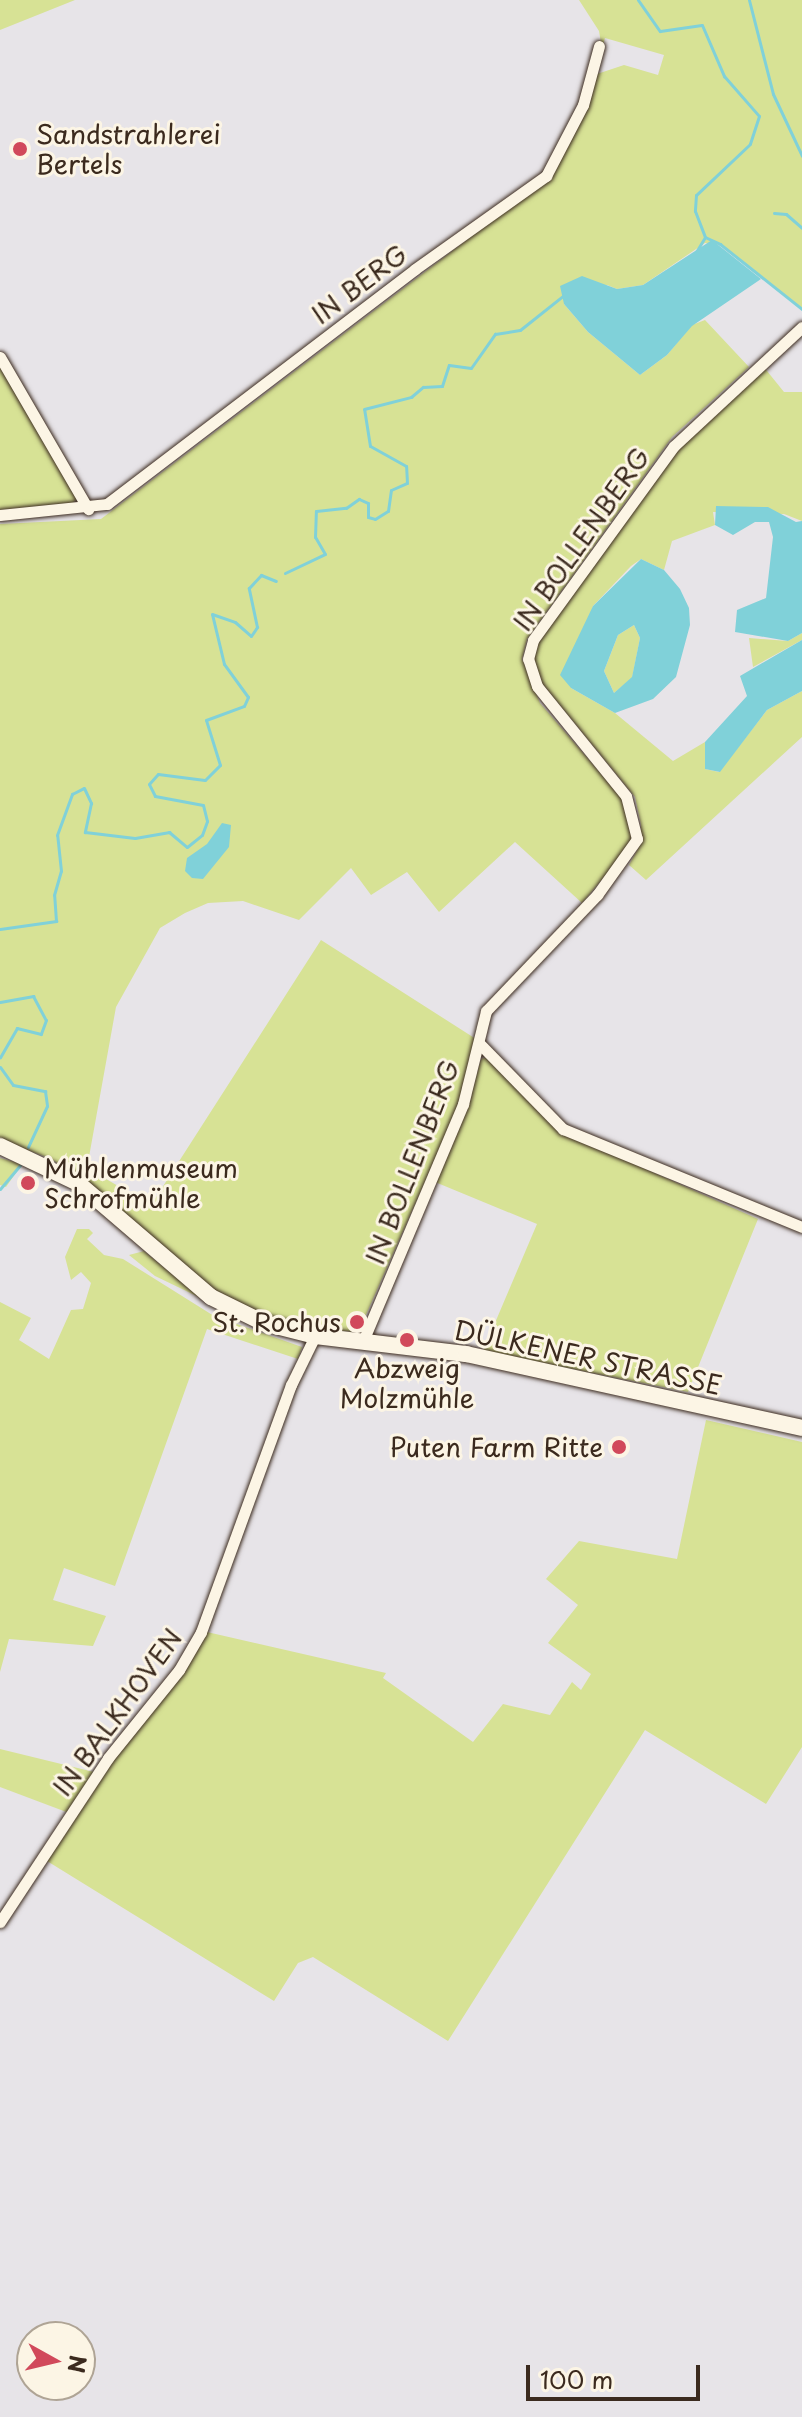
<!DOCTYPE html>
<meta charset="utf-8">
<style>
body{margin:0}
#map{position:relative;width:802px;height:2417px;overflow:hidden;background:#e7e4e8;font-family:"Playpen Sans",sans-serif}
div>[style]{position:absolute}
.green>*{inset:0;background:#d7e295}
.water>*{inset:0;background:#80d1d9}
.stream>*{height:3px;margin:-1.5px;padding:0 1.5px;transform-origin:1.5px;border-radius:1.5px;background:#80d1d9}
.roads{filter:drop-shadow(0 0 2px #3b2a1e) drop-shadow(0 0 2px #3b2a1e)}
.minor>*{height:11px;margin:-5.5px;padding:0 5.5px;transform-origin:5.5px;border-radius:5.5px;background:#fcf5e5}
.secondary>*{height:16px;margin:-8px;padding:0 8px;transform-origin:8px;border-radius:8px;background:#fcf5e5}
.dots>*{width:22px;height:22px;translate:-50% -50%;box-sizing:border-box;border:4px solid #fcf5e5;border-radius:50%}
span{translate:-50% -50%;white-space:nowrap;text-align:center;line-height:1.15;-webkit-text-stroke:6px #fcf5e5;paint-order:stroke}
.poi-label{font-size:26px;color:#3b2a1e}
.left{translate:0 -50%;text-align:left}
.right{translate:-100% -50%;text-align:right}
.street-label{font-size:26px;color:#3b2a1e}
.north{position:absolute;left:16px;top:2321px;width:80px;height:80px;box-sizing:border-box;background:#fcf5e5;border:2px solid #afa495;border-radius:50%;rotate:98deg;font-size:22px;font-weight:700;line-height:32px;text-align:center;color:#3b2a1e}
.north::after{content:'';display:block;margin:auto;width:28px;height:36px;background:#d1495b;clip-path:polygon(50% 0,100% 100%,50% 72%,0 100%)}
.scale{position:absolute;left:526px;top:2365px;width:174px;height:36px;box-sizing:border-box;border:4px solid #3b2a1e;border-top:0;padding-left:10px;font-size:24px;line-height:28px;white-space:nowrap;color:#3b2a1e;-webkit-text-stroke:6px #fcf5e5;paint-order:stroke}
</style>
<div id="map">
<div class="green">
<i style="clip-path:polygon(0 0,75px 0,0 30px)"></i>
<i style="clip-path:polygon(579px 0,802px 0,802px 308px,722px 245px,705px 243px,643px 285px,617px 289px,607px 285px,564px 304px,588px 332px,640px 375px,667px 355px,692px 325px,705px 320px,749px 367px,672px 437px,527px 639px,522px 659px,540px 703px,626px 803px,632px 844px,582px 903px,515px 842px,439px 912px,407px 872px,371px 895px,351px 868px,299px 920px,243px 901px,208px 903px,185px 913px,160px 928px,116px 1007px,87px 1168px,151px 1205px,321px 940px,476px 1039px,460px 1102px,362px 1324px,356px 1332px,294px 1328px,228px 1302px,83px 1179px,49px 1158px,0 1140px,0 524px,101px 519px,548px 178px,594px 75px,624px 65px,658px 75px,664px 55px,605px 38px,602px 49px,599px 31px)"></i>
<i style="clip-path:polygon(0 363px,77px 498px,73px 503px,0 510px)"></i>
<i style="clip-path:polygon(763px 366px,784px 392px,802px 392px,802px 521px,784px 514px,713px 512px,715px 525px,672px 541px,664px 570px,641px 559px,631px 566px,593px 606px,571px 688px,615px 713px,673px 761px,705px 742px,705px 769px,719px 772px,767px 710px,802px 691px,802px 737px,646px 880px,629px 865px,639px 847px,641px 825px,635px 797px,536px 676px,533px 658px,538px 641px,676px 448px)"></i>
<i style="clip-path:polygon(634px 625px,640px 638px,632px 678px,614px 693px,604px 671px,618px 635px)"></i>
<i style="clip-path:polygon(802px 633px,802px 640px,753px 667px,749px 638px,788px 641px)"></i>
<i style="clip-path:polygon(488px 1057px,560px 1131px,758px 1219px,688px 1392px,483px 1351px,537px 1224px,435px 1182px,468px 1106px,481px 1059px)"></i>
<i style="clip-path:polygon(0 1158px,22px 1164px,6px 1187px,0 1185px)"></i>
<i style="clip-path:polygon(77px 1229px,89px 1229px,93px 1233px,87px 1239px,104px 1255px,123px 1259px,214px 1316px,302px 1347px,298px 1359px,207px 1329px,115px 1586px,64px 1568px,53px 1600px,106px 1616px,93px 1646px,9px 1639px,0 1672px,0 1302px,31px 1318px,19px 1340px,49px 1359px,71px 1310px,83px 1309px,91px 1283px,81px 1272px,71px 1280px,65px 1257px)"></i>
<i style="clip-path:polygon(144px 1251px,196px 1294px,209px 1302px,155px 1276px,129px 1255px)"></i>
<i style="clip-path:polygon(706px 1420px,802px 1442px,802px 1747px,766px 1804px,645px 1730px,448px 2041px,313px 1957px,298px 1963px,274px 2001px,47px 1861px,110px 1762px,207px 1632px,386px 1673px,383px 1678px,473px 1742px,503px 1704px,550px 1715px,572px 1682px,581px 1690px,591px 1674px,548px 1643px,578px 1605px,546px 1579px,579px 1541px,677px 1559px)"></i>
<i style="clip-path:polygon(0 1749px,94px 1772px,69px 1813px,0 1787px)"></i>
</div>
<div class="water">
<i style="clip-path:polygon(712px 240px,761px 279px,692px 326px,667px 355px,640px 375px,588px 332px,564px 304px,560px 286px,582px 276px,617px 289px,643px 285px)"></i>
<i style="clip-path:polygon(716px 506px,768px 507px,796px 522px,802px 521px,802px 633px,788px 641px,735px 632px,737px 610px,766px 598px,773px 537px,769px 522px,755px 522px,733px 535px,715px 525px)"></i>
<i style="clip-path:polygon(evenodd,641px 559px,664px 570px,680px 589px,689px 608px,690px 625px,676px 677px,653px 699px,615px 713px,571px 688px,560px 675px,593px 606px,641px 559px,634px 625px,640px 638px,632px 677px,614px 693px,604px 671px,618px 635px,634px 625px)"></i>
<i style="clip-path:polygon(802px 640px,802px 691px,767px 710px,720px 772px,705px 769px,705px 742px,747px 696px,740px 676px)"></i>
<i style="clip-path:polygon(222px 823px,231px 825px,229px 847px,203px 879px,192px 878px,185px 871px,187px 858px,207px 844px)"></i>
</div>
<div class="stream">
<i style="left:638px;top:0;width:38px;rotate:55deg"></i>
<i style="left:660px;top:31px;width:42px;rotate:-8.1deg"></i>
<i style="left:702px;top:25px;width:56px;rotate:66.7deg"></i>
<i style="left:724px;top:76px;width:53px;rotate:48.8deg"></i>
<i style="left:759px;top:116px;width:29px;rotate:108deg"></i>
<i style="left:750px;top:144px;width:74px;rotate:136.6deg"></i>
<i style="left:696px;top:195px;width:16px;rotate:94deg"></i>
<i style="left:695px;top:211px;width:28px;rotate:69deg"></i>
<i style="left:749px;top:0;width:97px;rotate:75.7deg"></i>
<i style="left:773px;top:94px;width:68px;rotate:64.9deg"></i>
<i style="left:774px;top:213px;width:12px;rotate:5deg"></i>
<i style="left:786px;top:214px;width:21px;rotate:41deg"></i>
<i style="left:696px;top:252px;width:17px;rotate:-59deg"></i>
<i style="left:705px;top:237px;width:17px;rotate:25deg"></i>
<i style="left:720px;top:244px;width:105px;rotate:38.4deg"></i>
<i style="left:285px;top:573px;width:44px;rotate:-25.4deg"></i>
<i style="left:325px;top:554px;width:20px;rotate:-120deg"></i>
<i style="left:315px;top:537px;width:26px;rotate:-88deg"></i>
<i style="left:316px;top:511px;width:30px;rotate:-6deg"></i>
<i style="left:346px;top:508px;width:16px;rotate:-35deg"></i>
<i style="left:359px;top:499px;width:10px;rotate:24deg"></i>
<i style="left:368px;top:503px;width:14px;rotate:90deg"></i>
<i style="left:368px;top:517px;width:7px;rotate:16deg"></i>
<i style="left:375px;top:519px;width:15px;rotate:-32deg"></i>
<i style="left:388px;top:511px;width:21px;rotate:-82deg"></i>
<i style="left:391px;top:490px;width:17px;rotate:-24deg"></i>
<i style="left:407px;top:483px;width:17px;rotate:-93deg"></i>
<i style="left:406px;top:466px;width:41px;rotate:-150.9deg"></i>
<i style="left:370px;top:446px;width:37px;rotate:-99deg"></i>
<i style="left:364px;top:409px;width:49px;rotate:-14.3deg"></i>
<i style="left:411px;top:397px;width:16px;rotate:-40deg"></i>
<i style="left:423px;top:387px;width:19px;rotate:-3deg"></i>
<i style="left:442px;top:386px;width:22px;rotate:-72deg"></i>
<i style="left:449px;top:365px;width:22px;rotate:8deg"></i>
<i style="left:471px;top:368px;width:42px;rotate:-54.8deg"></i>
<i style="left:495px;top:334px;width:25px;rotate:-9deg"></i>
<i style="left:520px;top:330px;width:56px;rotate:-38.5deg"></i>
<i style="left:0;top:929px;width:57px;rotate:-8.1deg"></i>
<i style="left:56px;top:921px;width:26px;rotate:-94deg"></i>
<i style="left:54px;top:895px;width:25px;rotate:-74deg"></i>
<i style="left:61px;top:871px;width:36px;rotate:-96deg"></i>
<i style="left:57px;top:835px;width:44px;rotate:-69.9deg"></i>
<i style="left:72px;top:794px;width:13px;rotate:-27deg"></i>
<i style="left:84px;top:788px;width:17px;rotate:65deg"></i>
<i style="left:91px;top:803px;width:30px;rotate:102deg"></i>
<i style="left:85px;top:832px;width:50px;rotate:6.8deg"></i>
<i style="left:135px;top:838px;width:35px;rotate:-10deg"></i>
<i style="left:169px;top:832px;width:23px;rotate:40deg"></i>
<i style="left:187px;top:847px;width:19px;rotate:-39deg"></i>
<i style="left:202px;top:835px;width:15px;rotate:-70deg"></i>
<i style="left:207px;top:821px;width:16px;rotate:-104deg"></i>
<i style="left:203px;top:805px;width:49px;rotate:-169.4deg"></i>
<i style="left:155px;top:796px;width:13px;rotate:-117deg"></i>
<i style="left:149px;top:784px;width:13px;rotate:-48deg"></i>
<i style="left:158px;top:774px;width:47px;rotate:7.3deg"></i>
<i style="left:205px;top:780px;width:21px;rotate:-45deg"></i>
<i style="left:220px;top:765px;width:47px;rotate:-107.3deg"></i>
<i style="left:206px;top:720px;width:40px;rotate:-20.2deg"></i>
<i style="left:244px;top:706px;width:10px;rotate:-66deg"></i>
<i style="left:248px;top:697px;width:41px;rotate:-126deg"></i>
<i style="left:224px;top:664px;width:51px;rotate:-103.5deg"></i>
<i style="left:212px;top:614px;width:24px;rotate:19deg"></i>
<i style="left:235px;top:622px;width:21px;rotate:41deg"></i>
<i style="left:251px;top:636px;width:11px;rotate:-56deg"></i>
<i style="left:257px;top:627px;width:40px;rotate:-102deg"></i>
<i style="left:249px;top:588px;width:18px;rotate:-47deg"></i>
<i style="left:261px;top:575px;width:16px;rotate:22deg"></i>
<i style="left:0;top:1002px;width:34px;rotate:-10deg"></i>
<i style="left:33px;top:996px;width:27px;rotate:62deg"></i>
<i style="left:46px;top:1020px;width:15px;rotate:110deg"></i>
<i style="left:41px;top:1034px;width:25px;rotate:-166deg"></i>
<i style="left:17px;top:1028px;width:34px;rotate:120deg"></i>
<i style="left:0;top:1067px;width:22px;rotate:54deg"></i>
<i style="left:13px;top:1085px;width:33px;rotate:11deg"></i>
<i style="left:45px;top:1091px;width:15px;rotate:82deg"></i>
<i style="left:47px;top:1106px;width:45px;rotate:114.9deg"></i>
<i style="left:0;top:1189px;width:31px;rotate:-50deg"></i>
</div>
<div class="roads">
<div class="minor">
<i style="left:0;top:357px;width:176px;rotate:59.9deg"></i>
<i style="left:0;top:515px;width:108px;rotate:-5.9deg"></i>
<i style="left:107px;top:504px;width:387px;rotate:-37.3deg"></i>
<i style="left:415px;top:269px;width:161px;rotate:-35.4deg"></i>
<i style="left:546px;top:176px;width:80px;rotate:-62.5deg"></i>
<i style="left:583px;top:105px;width:61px;rotate:-74.8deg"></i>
<i style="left:480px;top:1044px;width:119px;rotate:45.7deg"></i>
<i style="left:563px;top:1129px;width:258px;rotate:22.3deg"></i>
<i style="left:363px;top:1341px;width:257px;rotate:-67.1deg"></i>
<i style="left:463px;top:1104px;width:96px;rotate:-76.1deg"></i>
<i style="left:486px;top:1011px;width:161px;rotate:-46.3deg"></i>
<i style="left:597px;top:895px;width:69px;rotate:-54.5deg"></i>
<i style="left:637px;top:839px;width:44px;rotate:-104.3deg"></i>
<i style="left:626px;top:796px;width:141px;rotate:-129deg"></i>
<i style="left:537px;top:686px;width:28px;rotate:-108deg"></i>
<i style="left:528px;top:659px;width:20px;rotate:-75deg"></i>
<i style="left:533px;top:640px;width:240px;rotate:-54deg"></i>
<i style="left:674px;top:446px;width:175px;rotate:-42.9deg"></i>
<i style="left:0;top:1922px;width:196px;rotate:-56.6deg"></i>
<i style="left:108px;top:1758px;width:113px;rotate:-51.1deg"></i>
<i style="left:179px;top:1670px;width:44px;rotate:-59.9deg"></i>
<i style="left:201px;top:1632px;width:263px;rotate:-70deg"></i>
<i style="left:291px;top:1385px;width:55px;rotate:-63.9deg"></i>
</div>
<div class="secondary">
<i style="left:0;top:1146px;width:86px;rotate:25.4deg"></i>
<i style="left:78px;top:1183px;width:175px;rotate:40.6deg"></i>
<i style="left:211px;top:1297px;width:59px;rotate:26.1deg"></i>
<i style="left:264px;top:1323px;width:53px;rotate:14.3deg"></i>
<i style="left:315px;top:1336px;width:152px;rotate:6.8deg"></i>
<i style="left:466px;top:1354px;width:344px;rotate:12.4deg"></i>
</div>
</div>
<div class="dots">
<i style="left:20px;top:149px;background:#d1495b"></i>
<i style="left:28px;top:1183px;background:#d1495b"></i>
<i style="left:357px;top:1322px;background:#d1495b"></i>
<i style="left:407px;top:1340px;background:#d1495b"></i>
<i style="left:619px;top:1447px;background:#d1495b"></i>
</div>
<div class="poi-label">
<span class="left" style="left:36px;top:149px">Sandstrahlerei<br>Bertels</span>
<span class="left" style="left:44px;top:1183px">Mühlenmuseum<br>Schrofmühle</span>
<span class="right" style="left:341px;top:1322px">St. Rochus</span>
<span style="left:407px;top:1383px">Abzweig<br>Molzmühle</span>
<span class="right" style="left:603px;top:1447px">Puten Farm Ritte</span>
</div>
<div class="street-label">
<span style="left:359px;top:284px;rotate:-37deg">IN BERG</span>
<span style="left:581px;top:539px;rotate:-55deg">IN BOLLENBERG</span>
<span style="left:412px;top:1162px;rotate:-69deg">IN BOLLENBERG</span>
<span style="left:588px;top:1357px;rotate:12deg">DÜLKENER STRASSE</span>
<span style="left:117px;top:1712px;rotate:-54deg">IN BALKHOVEN</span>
</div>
<div class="north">N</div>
<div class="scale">100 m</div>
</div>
